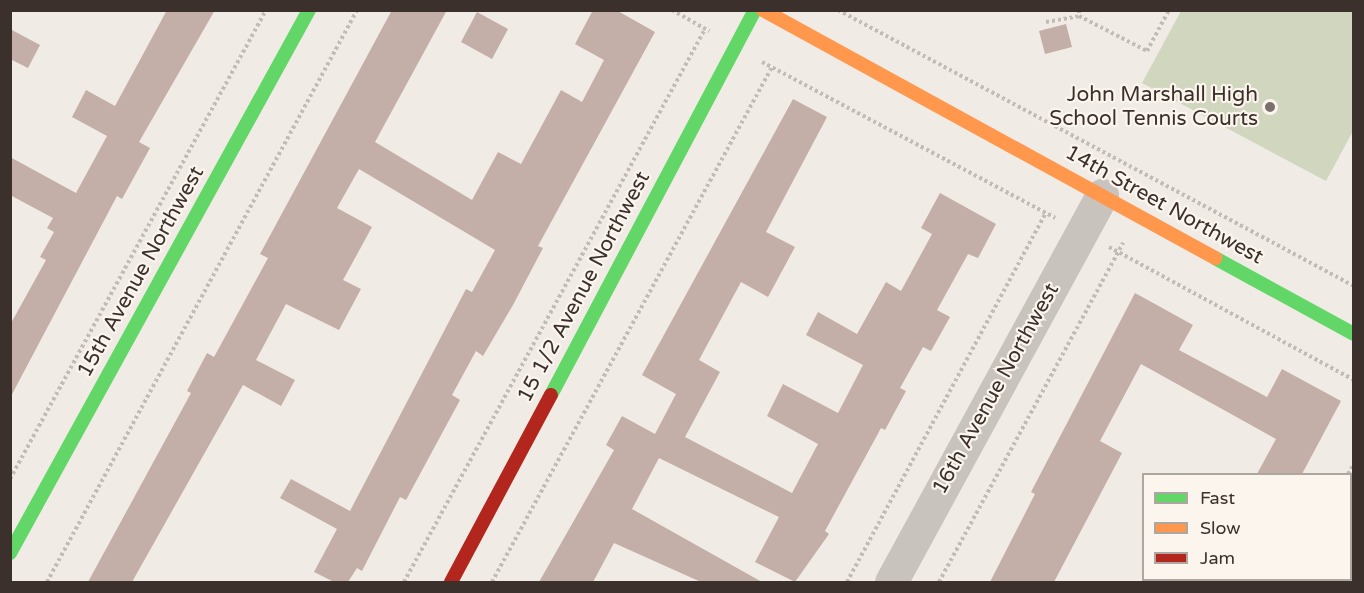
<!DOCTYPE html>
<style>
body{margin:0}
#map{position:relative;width:1364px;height:593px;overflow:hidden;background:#f0ebe5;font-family:"Varela Round",sans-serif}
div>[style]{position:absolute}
.green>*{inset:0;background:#d1d6bf}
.building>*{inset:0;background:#c3afa7}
.path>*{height:4px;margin-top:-2px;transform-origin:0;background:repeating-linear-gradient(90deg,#c2bbb6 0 3px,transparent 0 6px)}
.street>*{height:33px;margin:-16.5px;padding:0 16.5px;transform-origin:16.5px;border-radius:16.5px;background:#c9c3be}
.fast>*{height:14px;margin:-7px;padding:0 7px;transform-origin:7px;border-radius:7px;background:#63d668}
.slow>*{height:14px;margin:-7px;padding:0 7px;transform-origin:7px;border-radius:7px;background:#ff974d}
.jam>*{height:14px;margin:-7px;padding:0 7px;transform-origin:7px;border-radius:7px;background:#b3261e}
.dots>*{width:16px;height:16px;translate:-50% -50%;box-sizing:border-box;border:3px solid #fbf5ee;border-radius:50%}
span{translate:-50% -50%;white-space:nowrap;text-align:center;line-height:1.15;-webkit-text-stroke:4.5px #fbf5ee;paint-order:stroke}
.poi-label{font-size:21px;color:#3b302b}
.right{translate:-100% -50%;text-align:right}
.street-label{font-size:21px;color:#3b302b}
.frame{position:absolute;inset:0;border:12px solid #3b302b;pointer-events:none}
.legend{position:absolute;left:1142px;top:473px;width:210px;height:108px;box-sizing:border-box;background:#fbf5ee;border:2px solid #aea6a0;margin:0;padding:8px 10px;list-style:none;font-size:18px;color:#3b302b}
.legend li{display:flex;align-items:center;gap:12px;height:30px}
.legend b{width:30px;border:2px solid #aea6a0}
</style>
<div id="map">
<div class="green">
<i style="clip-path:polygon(1181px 11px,1353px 11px,1353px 131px,1326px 181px,1142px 83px)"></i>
</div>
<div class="building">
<i style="clip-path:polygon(167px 10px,215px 10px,139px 142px,150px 148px,122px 199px,117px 196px,10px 398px,10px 325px,46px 260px,40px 257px,54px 232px,47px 228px,53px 218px,10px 195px,10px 157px,76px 193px,107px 136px,72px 117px,86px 90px,115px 106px)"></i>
<i style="clip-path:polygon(392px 10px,447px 10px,375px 142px,472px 200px,498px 152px,521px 164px,561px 90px,582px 102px,604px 60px,575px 44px,593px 10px,616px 10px,655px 32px,538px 246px,543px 248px,513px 305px,483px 356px,476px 351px,452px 395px,460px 400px,406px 500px,400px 497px,362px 571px,357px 568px,348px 582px,334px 582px,314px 572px,337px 529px,280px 498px,291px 479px,350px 511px,466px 289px,472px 292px,495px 250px,359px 169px,337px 208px,372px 227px,343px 280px,361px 289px,339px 330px,286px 304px,256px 360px,295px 380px,281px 406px,243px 385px,132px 582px,88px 582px,191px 393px,187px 391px,207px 353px,214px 357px,268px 258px,260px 254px)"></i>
<i style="clip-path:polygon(477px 12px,508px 29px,492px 59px,461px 42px)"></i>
<i style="clip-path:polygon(1066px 24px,1072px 47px,1045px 54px,1039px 31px)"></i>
<i style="clip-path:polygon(10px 29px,40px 45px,28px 68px,10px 59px)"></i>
<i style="clip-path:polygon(793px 99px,827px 117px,766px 232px,795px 247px,768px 297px,741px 282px,699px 360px,720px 372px,685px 437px,792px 493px,818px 444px,767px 416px,783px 384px,838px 413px,863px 365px,806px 335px,818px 312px,857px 334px,886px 282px,901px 291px,932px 234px,921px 228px,940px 193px,996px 224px,978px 258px,968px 254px,937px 310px,950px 317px,931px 351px,923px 347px,900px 388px,906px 391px,885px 430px,881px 428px,825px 531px,829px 534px,795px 582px,755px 562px,779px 517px,659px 458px,632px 509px,762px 582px,701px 582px,614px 543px,593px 582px,539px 582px,614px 450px,606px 445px,622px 416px,655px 434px,676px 394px,642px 375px)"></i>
<i style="clip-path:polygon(1135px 293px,1193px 325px,1179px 350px,1267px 397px,1282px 369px,1341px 401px,1302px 474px,1257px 474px,1276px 439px,1141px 364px,1100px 441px,1122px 453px,1054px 582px,990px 582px,1035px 494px,1031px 492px)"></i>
</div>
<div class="path">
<i style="left:672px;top:10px;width:43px;rotate:29.6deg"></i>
<i style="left:838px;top:10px;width:585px;rotate:28.14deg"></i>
<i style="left:1079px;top:10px;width:6px;rotate:90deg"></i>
<i style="left:1079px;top:16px;width:76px;rotate:27.2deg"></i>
<i style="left:1147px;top:51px;width:47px;rotate:-61.8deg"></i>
<i style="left:1046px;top:22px;width:34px;rotate:-10deg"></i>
<i style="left:762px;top:62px;width:332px;rotate:28deg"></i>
<i style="left:1109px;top:247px;width:279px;rotate:28.5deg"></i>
<i style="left:1348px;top:474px;width:12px;rotate:-59deg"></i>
<i style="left:10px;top:479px;width:534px;rotate:-61.37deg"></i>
<i style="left:47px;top:582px;width:651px;rotate:-61.54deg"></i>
<i style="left:404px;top:582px;width:630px;rotate:-61.44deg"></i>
<i style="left:492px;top:582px;width:586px;rotate:-61.47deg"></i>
<i style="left:847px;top:582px;width:419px;rotate:-61.7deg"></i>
<i style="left:939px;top:582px;width:386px;rotate:-61.5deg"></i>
<i style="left:1290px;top:582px;width:2px;rotate:-63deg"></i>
</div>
<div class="street">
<i style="left:1350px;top:563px;width:6px;rotate:-51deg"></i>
<i style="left:891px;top:582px;width:441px;rotate:-61.4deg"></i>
</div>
<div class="fast">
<i style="left:1215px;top:258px;width:158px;rotate:28.7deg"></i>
<i style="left:551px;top:395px;width:436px;rotate:-62.1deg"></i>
<i style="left:10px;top:553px;width:620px;rotate:-61.16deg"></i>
</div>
<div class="slow">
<i style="left:763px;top:10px;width:516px;rotate:28.75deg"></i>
</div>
<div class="jam">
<i style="left:451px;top:582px;width:212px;rotate:-61.9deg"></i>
</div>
<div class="dots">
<i style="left:1270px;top:107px;background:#7a716c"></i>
</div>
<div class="poi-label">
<span class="right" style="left:1258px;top:107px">John Marshall High<br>School Tennis Courts</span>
</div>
<div class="street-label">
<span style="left:1164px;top:205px;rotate:29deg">14th Street Northwest</span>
<span style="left:141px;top:272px;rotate:-61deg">15th Avenue Northwest</span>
<span style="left:584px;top:287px;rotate:-62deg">15 1/2 Avenue Northwest</span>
<span style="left:996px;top:389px;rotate:-61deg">16th Avenue Northwest</span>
</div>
<div class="frame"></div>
<ul class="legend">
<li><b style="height:8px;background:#63d668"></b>Fast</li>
<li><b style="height:8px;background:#ff974d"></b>Slow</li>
<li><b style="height:8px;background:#b3261e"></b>Jam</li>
</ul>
</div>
